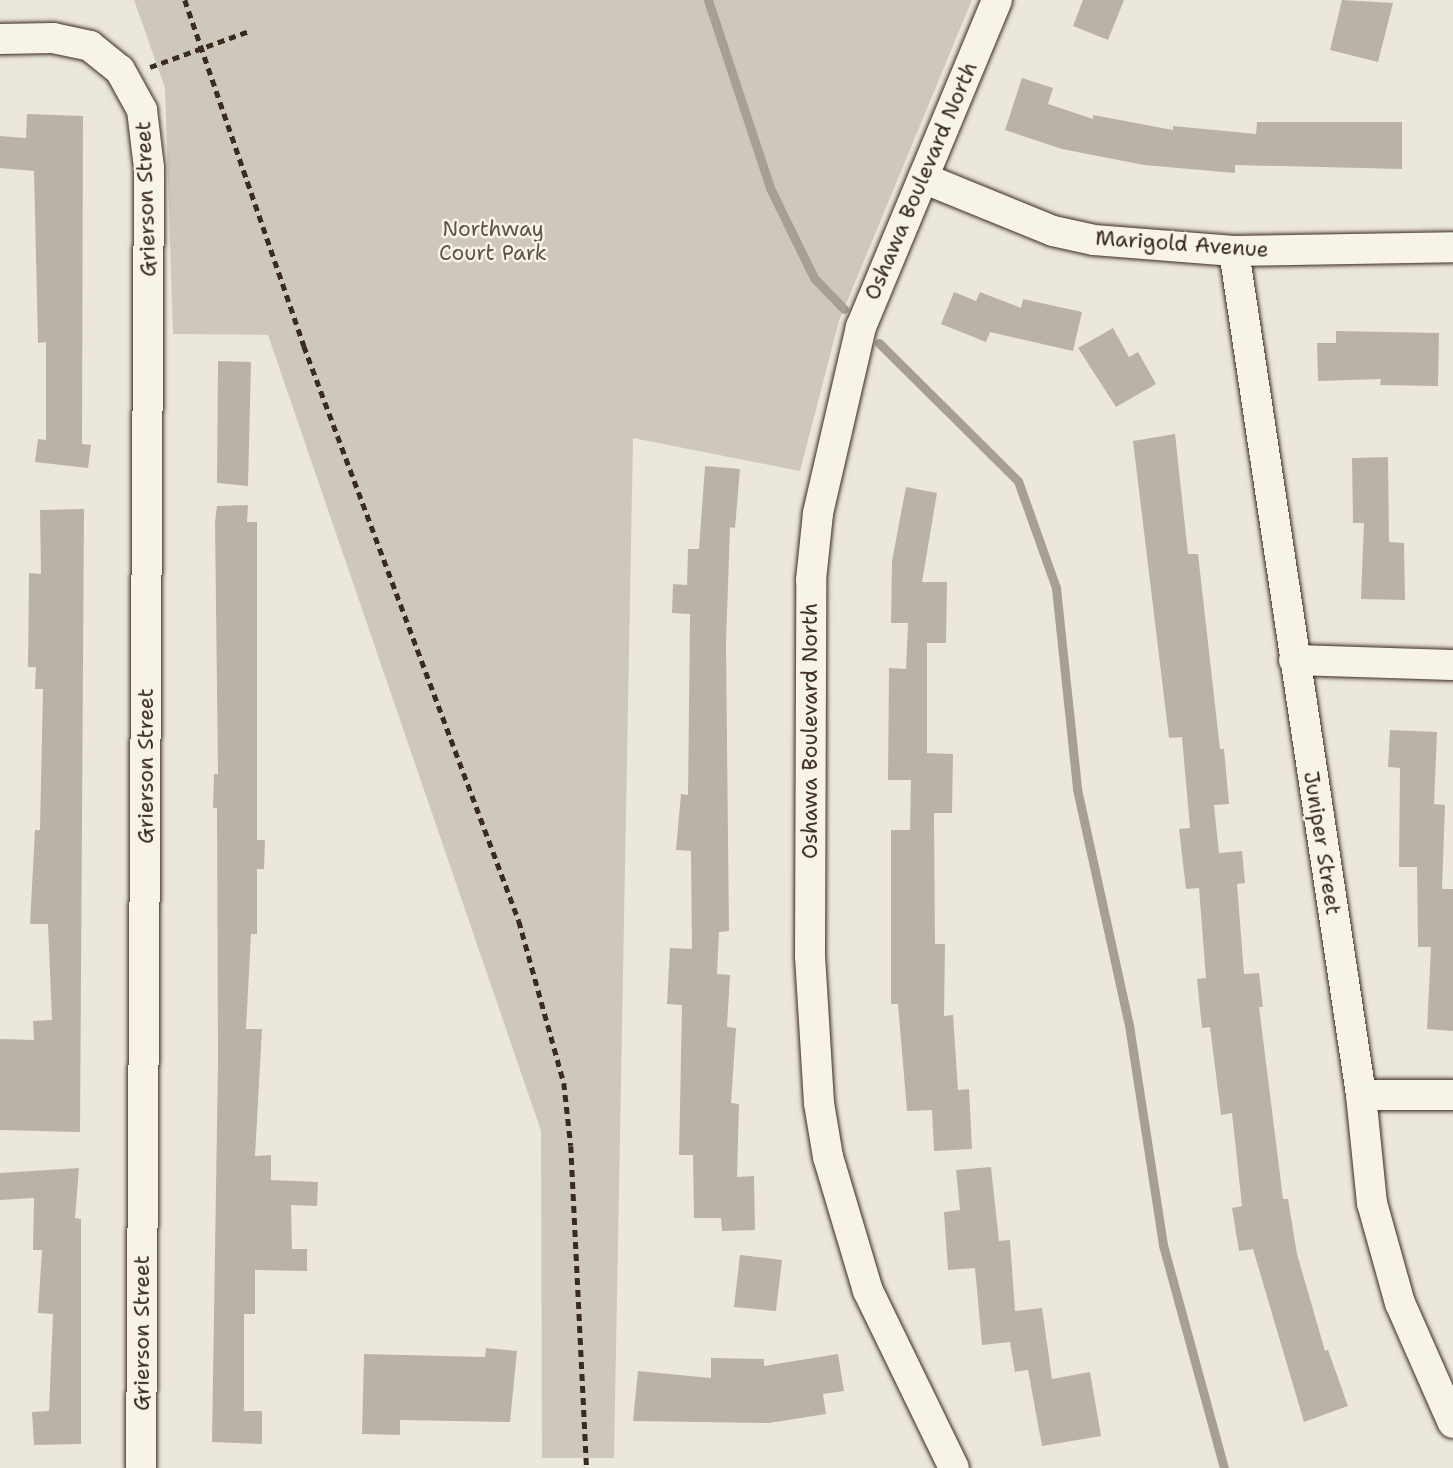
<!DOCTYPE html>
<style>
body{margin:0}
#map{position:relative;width:1453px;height:1468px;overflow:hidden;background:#ece7dc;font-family:"Shantell Sans",sans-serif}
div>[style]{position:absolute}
.green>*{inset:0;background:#cec8bc}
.stream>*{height:9px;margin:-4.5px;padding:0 4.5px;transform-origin:4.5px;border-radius:4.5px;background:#a89f93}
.building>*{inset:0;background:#bab2a7}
.path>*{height:4.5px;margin-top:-2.25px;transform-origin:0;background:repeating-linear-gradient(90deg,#3b2a1e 0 7px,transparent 0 12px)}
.roads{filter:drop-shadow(0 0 2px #3b2a1e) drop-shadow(0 0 2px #3b2a1e)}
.street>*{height:30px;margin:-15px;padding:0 15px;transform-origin:15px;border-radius:15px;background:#f7f3e8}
span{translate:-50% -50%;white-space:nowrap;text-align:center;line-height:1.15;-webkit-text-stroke:5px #f7f3e8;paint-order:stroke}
.street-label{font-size:21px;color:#3b2a1e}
.park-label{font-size:21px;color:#605246}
</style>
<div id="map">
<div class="green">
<i style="clip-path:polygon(134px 0,972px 0,839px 321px,800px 471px,633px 438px,614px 1458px,542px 1458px,541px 1131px,268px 335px,173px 334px,165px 88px)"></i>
</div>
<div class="stream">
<i style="left:708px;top:0;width:198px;rotate:71.7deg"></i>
<i style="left:770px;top:188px;width:100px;rotate:63.9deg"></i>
<i style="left:814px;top:278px;width:43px;rotate:45.9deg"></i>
<i style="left:879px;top:343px;width:196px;rotate:44.8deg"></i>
<i style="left:1018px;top:481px;width:114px;rotate:70.4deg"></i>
<i style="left:1056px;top:588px;width:202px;rotate:84deg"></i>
<i style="left:1077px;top:789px;width:242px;rotate:77.6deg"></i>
<i style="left:1129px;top:1025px;width:223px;rotate:81.2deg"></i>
<i style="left:1163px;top:1245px;width:231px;rotate:74.7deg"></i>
</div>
<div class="building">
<i style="clip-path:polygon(1083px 0,1124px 0,1108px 40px,1073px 26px)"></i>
<i style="clip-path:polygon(1342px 0,1393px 3px,1378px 62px,1330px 50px)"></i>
<i style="clip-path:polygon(1022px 78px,1053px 88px,1048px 104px,1093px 119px,1093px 115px,1173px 130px,1173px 126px,1256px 134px,1257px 122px,1402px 122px,1402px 169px,1235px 165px,1235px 173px,1144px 165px,1062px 149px,1005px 130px)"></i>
<i style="clip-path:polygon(27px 114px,83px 116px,82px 444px,91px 445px,88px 468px,35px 462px,38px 439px,46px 440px,46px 342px,38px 343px,34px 171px,0 168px,0 136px,26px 138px)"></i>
<i style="clip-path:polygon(954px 292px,976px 301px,980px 292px,1021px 308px,1023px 299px,1082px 312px,1073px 351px,990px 332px,986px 342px,941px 324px)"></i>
<i style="clip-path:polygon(1113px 328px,1129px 357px,1138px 352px,1156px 384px,1116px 407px,1078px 348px)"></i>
<i style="clip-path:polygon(1336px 331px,1439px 333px,1438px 386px,1380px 385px,1381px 379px,1318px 381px,1317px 343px,1336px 343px)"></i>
<i style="clip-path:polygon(218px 361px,251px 362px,248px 486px,217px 483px)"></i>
<i style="clip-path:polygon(1175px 434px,1188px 554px,1198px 554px,1220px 749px,1224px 749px,1229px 804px,1214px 805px,1219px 853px,1242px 851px,1245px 883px,1237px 884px,1244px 974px,1259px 973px,1263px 1007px,1259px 1007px,1283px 1199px,1288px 1199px,1297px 1254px,1325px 1351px,1328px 1350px,1348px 1406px,1304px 1422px,1253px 1249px,1239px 1251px,1232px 1208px,1242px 1206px,1232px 1113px,1221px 1115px,1210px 1027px,1202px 1028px,1197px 979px,1206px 978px,1199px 888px,1186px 889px,1179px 829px,1190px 828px,1182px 737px,1169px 738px,1133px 441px)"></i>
<i style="clip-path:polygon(1388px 457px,1389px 542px,1404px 543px,1405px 600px,1361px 599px,1364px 523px,1353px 523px,1352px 458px)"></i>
<i style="clip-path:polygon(705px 466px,740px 469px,735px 528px,730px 527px,726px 643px,729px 931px,719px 932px,717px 974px,730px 975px,727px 1027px,736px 1028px,731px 1103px,739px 1104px,737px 1177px,754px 1176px,755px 1230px,722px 1231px,721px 1218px,694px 1218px,693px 1155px,679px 1155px,682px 1005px,667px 1004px,670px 948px,692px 949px,691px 851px,676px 850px,681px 794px,688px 795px,690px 614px,672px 613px,673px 584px,687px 585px,688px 549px,699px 549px)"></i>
<i style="clip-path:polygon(906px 487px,937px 493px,922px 582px,947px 582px,946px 643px,927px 643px,927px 753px,953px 754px,952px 813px,934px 813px,935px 944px,945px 944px,944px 1016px,953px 1015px,958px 1090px,969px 1089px,972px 1149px,934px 1151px,932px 1110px,907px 1111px,898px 1004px,891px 1004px,891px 830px,910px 830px,911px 780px,888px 780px,889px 668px,906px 669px,908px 623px,891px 623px,892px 561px)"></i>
<i style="clip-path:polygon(248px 505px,247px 522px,257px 522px,257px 840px,265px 840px,264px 869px,257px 869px,257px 934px,251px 934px,246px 1029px,262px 1029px,255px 1156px,271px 1155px,271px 1180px,318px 1182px,317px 1206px,291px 1205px,292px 1249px,307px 1249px,307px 1271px,255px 1270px,255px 1314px,244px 1314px,244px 1411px,262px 1411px,262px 1444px,212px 1442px,218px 1061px,217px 808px,213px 808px,214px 774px,218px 774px,215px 522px,217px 506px)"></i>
<i style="clip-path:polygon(84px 509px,80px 1132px,0 1130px,0 1039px,34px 1040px,33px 1021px,52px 1020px,48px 924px,30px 924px,35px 830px,40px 830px,43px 689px,35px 689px,36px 667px,28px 667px,29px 573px,41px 574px,40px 510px)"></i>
<i style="clip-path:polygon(1390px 730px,1437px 732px,1434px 804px,1445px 805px,1442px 889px,1453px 889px,1453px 1031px,1427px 1029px,1431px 947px,1418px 947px,1417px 867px,1399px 867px,1400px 768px,1388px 767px)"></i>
<i style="clip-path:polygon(991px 1167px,999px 1241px,1010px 1240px,1015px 1311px,1042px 1308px,1052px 1379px,1090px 1372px,1101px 1436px,1042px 1446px,1028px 1370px,1015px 1372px,1010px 1342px,982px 1345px,975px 1268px,948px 1270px,944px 1212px,960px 1210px,956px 1170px)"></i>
<i style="clip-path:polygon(79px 1168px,75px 1218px,81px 1219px,81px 1444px,34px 1445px,32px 1412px,49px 1411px,53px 1314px,38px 1313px,42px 1250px,33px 1250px,34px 1198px,0 1200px,0 1173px)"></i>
<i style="clip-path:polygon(740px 1255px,782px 1260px,776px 1311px,734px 1307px)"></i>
<i style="clip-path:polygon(486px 1348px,517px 1351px,510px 1422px,400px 1420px,400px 1435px,362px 1434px,364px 1354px,485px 1357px)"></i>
<i style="clip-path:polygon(838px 1354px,844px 1391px,823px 1394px,826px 1414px,769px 1423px,633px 1421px,638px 1371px,711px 1378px,711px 1358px,764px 1359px,764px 1366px)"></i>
</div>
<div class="path">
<i style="left:185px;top:0;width:366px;rotate:71deg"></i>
<i style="left:304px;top:346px;width:614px;rotate:69.5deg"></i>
<i style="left:519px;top:921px;width:168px;rotate:74.5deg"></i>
<i style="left:564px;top:1083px;width:63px;rotate:83.7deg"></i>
<i style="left:571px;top:1146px;width:322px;rotate:87.2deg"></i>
<i style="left:150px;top:67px;width:105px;rotate:-20deg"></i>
</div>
<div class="roads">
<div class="street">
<i style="left:0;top:39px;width:53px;rotate:-1.1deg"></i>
<i style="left:53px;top:38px;width:38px;rotate:12deg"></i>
<i style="left:90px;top:46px;width:38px;rotate:39deg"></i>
<i style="left:120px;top:70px;width:46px;rotate:61.2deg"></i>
<i style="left:142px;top:110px;width:58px;rotate:83.1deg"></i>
<i style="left:149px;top:168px;width:1300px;rotate:90.35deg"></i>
<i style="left:923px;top:178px;width:140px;rotate:22.2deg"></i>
<i style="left:1053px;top:231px;width:42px;rotate:12.4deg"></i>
<i style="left:1094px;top:240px;width:140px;rotate:4.5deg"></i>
<i style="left:1234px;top:251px;width:219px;rotate:-1deg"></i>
<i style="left:1234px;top:251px;width:854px;rotate:81.44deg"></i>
<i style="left:1361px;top:1095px;width:109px;rotate:84.2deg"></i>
<i style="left:1372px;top:1203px;width:104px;rotate:74.4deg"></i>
<i style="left:1400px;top:1303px;width:131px;rotate:66.2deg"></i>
<i style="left:1294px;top:660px;width:159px;rotate:1.8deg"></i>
<i style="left:1361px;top:1095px;width:92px"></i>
<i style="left:954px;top:1468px;width:197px;rotate:-115.9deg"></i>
<i style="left:868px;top:1291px;width:140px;rotate:-106.6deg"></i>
<i style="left:828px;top:1157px;width:55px;rotate:-99.5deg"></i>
<i style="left:819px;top:1103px;width:147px;rotate:-93.5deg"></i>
<i style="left:810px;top:956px;width:376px;rotate:-89.8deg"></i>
<i style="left:811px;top:580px;width:67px;rotate:-84deg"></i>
<i style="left:818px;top:513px;width:191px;rotate:-77deg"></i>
<i style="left:861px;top:327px;width:354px;rotate:-67.4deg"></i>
</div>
</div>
<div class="street-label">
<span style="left:921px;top:181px;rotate:-67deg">Oshawa Boulevard North</span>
<span style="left:146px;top:199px;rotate:-92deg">Grierson Street</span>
<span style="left:1182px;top:244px;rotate:4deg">Marigold Avenue</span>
<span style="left:810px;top:731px;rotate:-90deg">Oshawa Boulevard North</span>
<span style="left:146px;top:766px;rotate:-90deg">Grierson Street</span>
<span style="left:1322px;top:843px;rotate:81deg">Juniper Street</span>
<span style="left:142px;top:1333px;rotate:-90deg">Grierson Street</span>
</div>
<div class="park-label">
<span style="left:493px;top:241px">Northway<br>Court Park</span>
</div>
</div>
